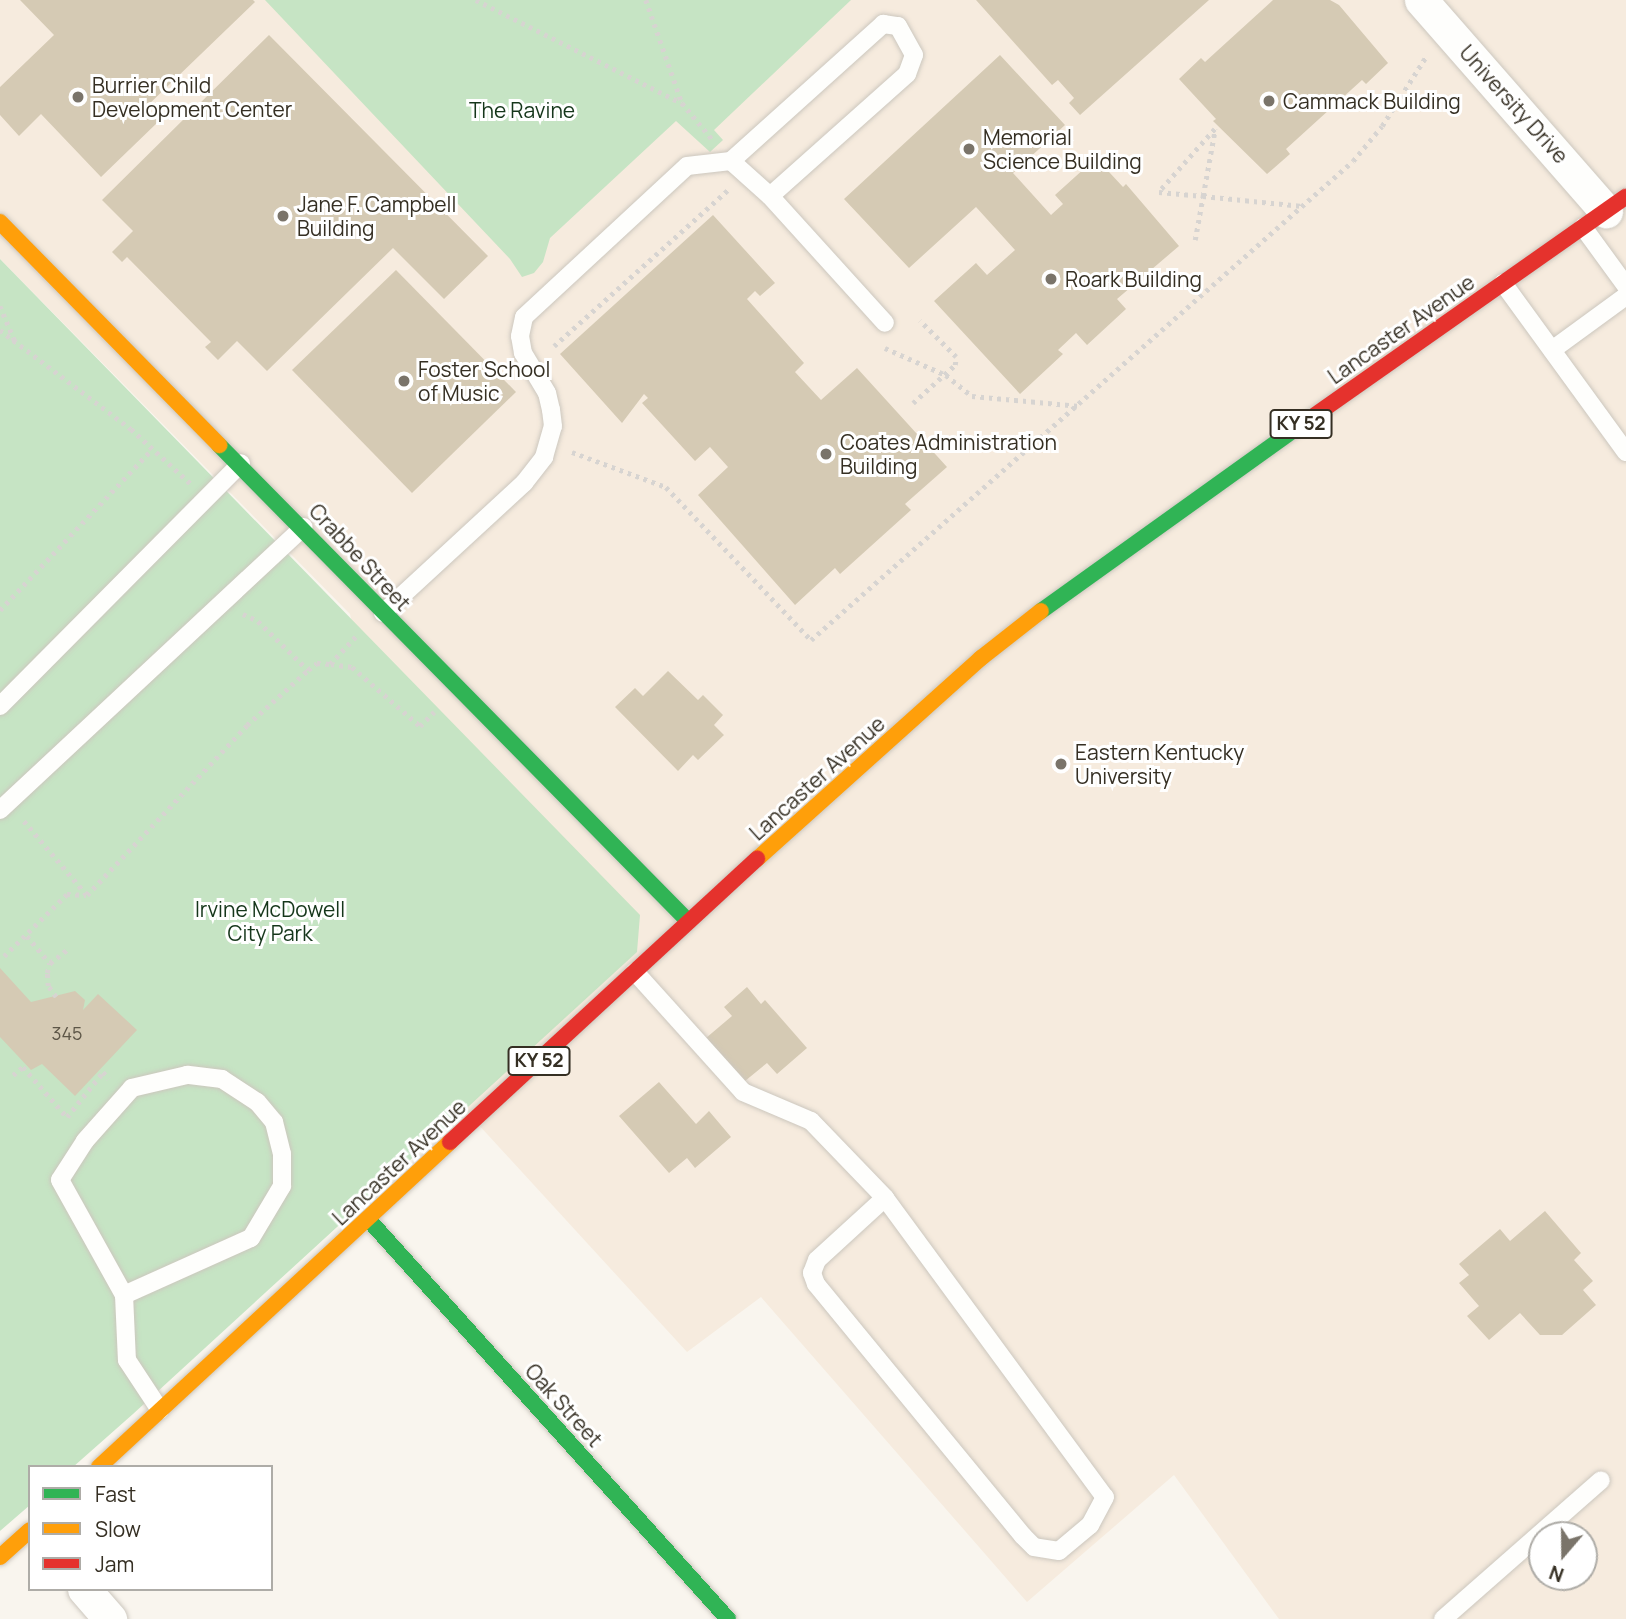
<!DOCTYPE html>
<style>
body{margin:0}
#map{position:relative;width:1626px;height:1619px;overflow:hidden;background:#f9f5ee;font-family:Manrope,sans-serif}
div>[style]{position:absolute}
.education>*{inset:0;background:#f6ebde}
.green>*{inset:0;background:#c6e4c4}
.building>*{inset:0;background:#d5cab4}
.path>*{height:4.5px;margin-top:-2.25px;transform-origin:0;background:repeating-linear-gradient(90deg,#d7d4d1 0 3.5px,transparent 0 8.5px)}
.roads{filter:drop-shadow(0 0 2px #ccc7be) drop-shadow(0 0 2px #ccc7be)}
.lane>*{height:18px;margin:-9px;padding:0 9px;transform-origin:9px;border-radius:9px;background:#fefefc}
.street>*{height:33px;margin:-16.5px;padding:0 16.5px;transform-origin:16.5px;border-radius:16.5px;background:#fefefc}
.fast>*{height:16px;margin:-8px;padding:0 8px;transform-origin:8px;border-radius:8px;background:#30b455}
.slow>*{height:16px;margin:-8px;padding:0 8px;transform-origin:8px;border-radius:8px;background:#ff9f0a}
.jam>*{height:16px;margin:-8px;padding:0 8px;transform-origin:8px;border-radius:8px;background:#e5322d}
.dots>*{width:19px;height:19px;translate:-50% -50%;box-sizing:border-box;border:4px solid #fff;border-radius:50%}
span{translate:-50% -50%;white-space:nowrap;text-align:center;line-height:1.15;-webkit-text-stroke:6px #fff;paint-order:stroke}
.number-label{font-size:18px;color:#5d5647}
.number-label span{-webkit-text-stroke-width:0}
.shield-label span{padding:2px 5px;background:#fff;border:2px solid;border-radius:5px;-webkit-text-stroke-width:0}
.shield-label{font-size:19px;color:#352f23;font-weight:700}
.poi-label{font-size:21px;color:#352f23}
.left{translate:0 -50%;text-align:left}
.street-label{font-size:21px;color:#352f23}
.park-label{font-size:21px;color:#15361a}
.legend{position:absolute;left:28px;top:1465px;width:245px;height:126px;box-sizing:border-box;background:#fff;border:2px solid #aeaca7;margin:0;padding:9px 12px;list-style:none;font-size:21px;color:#352f23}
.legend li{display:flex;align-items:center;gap:14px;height:35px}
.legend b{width:35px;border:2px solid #aeaca7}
.north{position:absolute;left:1528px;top:1521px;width:70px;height:70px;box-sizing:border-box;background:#fff;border:2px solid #aeaca7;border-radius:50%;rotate:200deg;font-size:19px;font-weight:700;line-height:28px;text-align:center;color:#352f23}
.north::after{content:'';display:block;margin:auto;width:24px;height:32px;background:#7a746a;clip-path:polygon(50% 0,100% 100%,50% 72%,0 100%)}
</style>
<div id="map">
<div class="education">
<i style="clip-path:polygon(evenodd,0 0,1626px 0,1626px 1619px,1279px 1619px,1174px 1475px,1027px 1602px,761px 1297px,687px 1352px,465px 1110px,350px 614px,0 259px,0 0,1542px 1535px,1584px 1535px,1584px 1577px,1542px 1577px,1542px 1535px)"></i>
</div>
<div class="green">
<i style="clip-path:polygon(265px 0,851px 0,714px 130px,723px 140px,710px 152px,676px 121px,550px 238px,543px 262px,534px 273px,522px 277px,510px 259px)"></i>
<i style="clip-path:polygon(0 259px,640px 915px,637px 952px,133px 1414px,73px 1467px,30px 1467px,30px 1505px,0 1531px)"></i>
</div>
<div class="building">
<i style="clip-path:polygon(20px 0,253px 0,255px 2px,146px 107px,159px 121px,101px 177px,41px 114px,19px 136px,0 115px,0 87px,54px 35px)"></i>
<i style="clip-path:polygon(976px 0,1209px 0,1080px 115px,1069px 103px,1074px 98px,1058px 80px,1052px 85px)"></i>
<i style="clip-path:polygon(1273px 0,1330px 0,1339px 5px,1388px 63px,1366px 84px,1362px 80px,1286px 149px,1290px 154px,1267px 174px,1213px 121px,1216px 119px,1179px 79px,1201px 58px,1205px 62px)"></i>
<i style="clip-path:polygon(269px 35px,488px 256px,444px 299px,393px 248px,267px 371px,237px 341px,218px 360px,205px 347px,211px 342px,127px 257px,122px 262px,112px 252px,133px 231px,102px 200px)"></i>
<i style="clip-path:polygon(1000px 55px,1065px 125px,1013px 173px,1051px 215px,1063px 204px,1055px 195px,1096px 158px,1123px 187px,1126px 184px,1179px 246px,1117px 299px,1126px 309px,1087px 345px,1076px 333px,1058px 350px,1063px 354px,1020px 394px,934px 301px,976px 263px,987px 275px,1015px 250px,976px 207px,909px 268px,844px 199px)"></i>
<i style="clip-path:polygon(713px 215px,775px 283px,760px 296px,755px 291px,747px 299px,804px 363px,795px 372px,821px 400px,857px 368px,947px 467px,905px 504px,911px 510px,840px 574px,835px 568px,795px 605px,698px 495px,728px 467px,710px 447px,695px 461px,642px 403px,648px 398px,644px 394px,622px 423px,560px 354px)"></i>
<i style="clip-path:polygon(396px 270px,516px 392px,412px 493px,292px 370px)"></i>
<i style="clip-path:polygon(668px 671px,698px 700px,703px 695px,723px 715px,714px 725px,724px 735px,698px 760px,693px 755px,678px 771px,615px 707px,635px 688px,643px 696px)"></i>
<i style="clip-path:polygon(0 968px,31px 1002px,75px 991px,85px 1000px,83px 1010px,98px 994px,137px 1030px,75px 1096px,42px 1064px,31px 1070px,0 1037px)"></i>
<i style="clip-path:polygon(747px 987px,761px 1004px,765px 1000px,807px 1048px,777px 1074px,767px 1063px,745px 1081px,706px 1038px,732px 1016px,724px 1007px)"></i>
<i style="clip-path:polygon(659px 1082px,696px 1124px,709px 1111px,731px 1137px,695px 1168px,687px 1158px,669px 1173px,619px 1116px)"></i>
<i style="clip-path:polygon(1545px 1211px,1581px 1253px,1574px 1260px,1593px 1281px,1583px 1290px,1596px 1305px,1562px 1335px,1540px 1335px,1520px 1313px,1489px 1340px,1467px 1316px,1479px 1306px,1459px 1283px,1469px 1275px,1459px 1264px,1500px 1229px,1510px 1241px)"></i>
</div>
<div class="path">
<i style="left:476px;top:0;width:230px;rotate:26.6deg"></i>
<i style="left:646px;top:0;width:109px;rotate:70.7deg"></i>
<i style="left:682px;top:103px;width:47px;rotate:50.2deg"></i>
<i style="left:1195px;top:240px;width:45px;rotate:-79.7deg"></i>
<i style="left:1203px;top:196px;width:68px;rotate:-79.8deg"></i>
<i style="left:1215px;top:129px;width:84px;rotate:131.6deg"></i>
<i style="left:1159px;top:192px;width:44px;rotate:5.2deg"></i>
<i style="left:1203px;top:196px;width:100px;rotate:5.7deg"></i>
<i style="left:0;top:306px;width:38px;rotate:67deg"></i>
<i style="left:0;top:330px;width:164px;rotate:37.1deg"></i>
<i style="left:131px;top:429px;width:81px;rotate:42.5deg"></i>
<i style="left:554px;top:346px;width:234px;rotate:-41.9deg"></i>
<i style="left:885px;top:348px;width:67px;rotate:23.9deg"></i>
<i style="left:946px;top:375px;width:33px;rotate:39deg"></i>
<i style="left:972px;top:396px;width:108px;rotate:5.3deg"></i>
<i style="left:913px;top:403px;width:57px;rotate:-42.1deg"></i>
<i style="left:955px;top:365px;width:8px;rotate:-83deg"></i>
<i style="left:956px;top:357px;width:51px;rotate:-135deg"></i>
<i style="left:572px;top:452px;width:100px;rotate:20.4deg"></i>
<i style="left:666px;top:487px;width:211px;rotate:46.5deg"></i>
<i style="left:811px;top:640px;width:723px;rotate:-41.47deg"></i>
<i style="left:1353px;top:161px;width:45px;rotate:-50.4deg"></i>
<i style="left:1382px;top:126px;width:84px;rotate:-57.6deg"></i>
<i style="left:0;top:610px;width:221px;rotate:-46.6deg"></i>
<i style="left:243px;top:614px;width:17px;rotate:25deg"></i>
<i style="left:258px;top:621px;width:70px;rotate:44.4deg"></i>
<i style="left:308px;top:670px;width:11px;rotate:-38deg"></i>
<i style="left:317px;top:663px;width:13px;rotate:4deg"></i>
<i style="left:330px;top:664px;width:41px;rotate:-47deg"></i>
<i style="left:331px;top:664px;width:21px;rotate:8deg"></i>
<i style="left:352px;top:667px;width:90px;rotate:40.9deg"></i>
<i style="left:420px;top:726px;width:20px;rotate:-45deg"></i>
<i style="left:24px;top:821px;width:97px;rotate:49.6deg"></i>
<i style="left:87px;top:895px;width:233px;rotate:-46.7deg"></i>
<i style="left:247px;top:725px;width:82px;rotate:-42deg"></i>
<i style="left:27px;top:936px;width:35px;rotate:50deg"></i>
<i style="left:4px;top:956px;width:88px;rotate:-44.5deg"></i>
<i style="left:67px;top:894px;width:19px;rotate:3deg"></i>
<i style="left:56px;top:997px;width:14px;rotate:-126deg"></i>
<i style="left:48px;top:986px;width:13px;rotate:-94deg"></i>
<i style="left:47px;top:973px;width:10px;rotate:-73deg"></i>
<i style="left:50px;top:963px;width:24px;rotate:-38deg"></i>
<i style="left:13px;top:1075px;width:13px;rotate:-39deg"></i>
<i style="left:23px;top:1067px;width:67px;rotate:48.7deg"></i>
<i style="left:67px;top:1117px;width:58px;rotate:-51.3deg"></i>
<i style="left:103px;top:1072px;width:9px;rotate:49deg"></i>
</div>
<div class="roads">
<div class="lane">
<i style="left:731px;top:161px;width:205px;rotate:-42deg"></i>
<i style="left:883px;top:24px;width:15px;rotate:8deg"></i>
<i style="left:898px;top:26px;width:33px;rotate:61deg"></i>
<i style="left:914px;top:55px;width:20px;rotate:110deg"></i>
<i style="left:907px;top:74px;width:183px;rotate:138.3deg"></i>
<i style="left:1583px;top:227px;width:73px;rotate:53.9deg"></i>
<i style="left:1503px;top:283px;width:209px;rotate:54deg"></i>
<i style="left:1552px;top:350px;width:92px;rotate:-36.1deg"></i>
<i style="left:383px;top:613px;width:192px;rotate:-42.7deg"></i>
<i style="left:524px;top:483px;width:33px;rotate:-52deg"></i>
<i style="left:544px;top:457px;width:32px;rotate:-74deg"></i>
<i style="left:553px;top:426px;width:16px;rotate:-97deg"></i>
<i style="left:551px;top:410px;width:17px;rotate:-103deg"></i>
<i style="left:547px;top:393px;width:47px;rotate:-121deg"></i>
<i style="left:523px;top:353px;width:17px;rotate:-100deg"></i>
<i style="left:520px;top:336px;width:19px;rotate:-78deg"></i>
<i style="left:524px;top:317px;width:222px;rotate:-42.8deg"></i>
<i style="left:687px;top:166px;width:44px;rotate:-6.5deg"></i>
<i style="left:731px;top:161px;width:52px;rotate:41.9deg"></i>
<i style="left:770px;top:196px;width:171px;rotate:47.8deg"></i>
<i style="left:0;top:706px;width:342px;rotate:-45.2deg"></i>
<i style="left:0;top:810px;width:415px;rotate:-43deg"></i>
<i style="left:635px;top:972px;width:161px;rotate:48deg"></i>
<i style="left:743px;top:1092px;width:74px;rotate:23.1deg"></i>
<i style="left:811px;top:1121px;width:107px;rotate:46.1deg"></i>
<i style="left:885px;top:1198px;width:371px;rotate:53.7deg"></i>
<i style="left:1105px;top:1497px;width:32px;rotate:118deg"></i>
<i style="left:1090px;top:1525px;width:40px;rotate:140deg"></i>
<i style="left:1059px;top:1551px;width:25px;rotate:-171deg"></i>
<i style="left:1034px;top:1547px;width:16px;rotate:-135deg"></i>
<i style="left:1023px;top:1536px;width:326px;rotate:-129.4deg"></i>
<i style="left:816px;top:1284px;width:12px;rotate:-110deg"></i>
<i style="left:812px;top:1273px;width:14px;rotate:-69deg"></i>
<i style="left:817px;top:1260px;width:92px;rotate:-42.4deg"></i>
<i style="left:124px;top:1295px;width:139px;rotate:-24.2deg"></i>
<i style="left:251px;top:1238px;width:61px;rotate:-59.2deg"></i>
<i style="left:282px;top:1186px;width:32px;rotate:-90deg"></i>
<i style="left:282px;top:1154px;width:33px;rotate:-104deg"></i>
<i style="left:274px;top:1122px;width:26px;rotate:-130deg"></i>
<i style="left:257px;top:1102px;width:42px;rotate:-146.7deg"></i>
<i style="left:222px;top:1079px;width:35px;rotate:-173deg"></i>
<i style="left:187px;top:1075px;width:57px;rotate:166.7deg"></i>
<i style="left:132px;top:1088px;width:71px;rotate:131.6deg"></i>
<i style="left:85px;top:1141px;width:46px;rotate:122.7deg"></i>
<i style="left:60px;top:1180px;width:132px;rotate:60.9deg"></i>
<i style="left:124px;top:1295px;width:65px;rotate:87.4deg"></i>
<i style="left:127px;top:1360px;width:60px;rotate:56.6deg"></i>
<i style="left:1443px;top:1619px;width:210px;rotate:-41.3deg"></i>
</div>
<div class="street">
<i style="left:1421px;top:0;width:281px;rotate:48.8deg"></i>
<i style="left:84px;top:1589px;width:40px;rotate:49deg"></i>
</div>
<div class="fast">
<i style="left:219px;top:445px;width:668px;rotate:45.42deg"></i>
<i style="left:1041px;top:611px;width:320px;rotate:-35.6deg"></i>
<i style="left:368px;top:1219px;width:538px;rotate:48.01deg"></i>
</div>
<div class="slow">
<i style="left:0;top:222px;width:313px;rotate:45.5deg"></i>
<i style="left:757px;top:859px;width:301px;rotate:-41.9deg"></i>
<i style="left:981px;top:658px;width:76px;rotate:-38.1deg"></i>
<i style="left:99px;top:1467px;width:478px;rotate:-42.8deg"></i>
<i style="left:0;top:1557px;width:40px;rotate:-42deg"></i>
</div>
<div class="jam">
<i style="left:1301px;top:425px;width:397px;rotate:-35.1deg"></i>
<i style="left:450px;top:1142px;width:418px;rotate:-42.7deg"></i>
</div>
</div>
<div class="dots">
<i style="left:78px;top:97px;background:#7a746a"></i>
<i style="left:1269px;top:101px;background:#7a746a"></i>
<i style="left:969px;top:149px;background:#7a746a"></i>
<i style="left:283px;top:216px;background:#7a746a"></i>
<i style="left:1051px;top:279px;background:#7a746a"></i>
<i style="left:404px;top:381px;background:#7a746a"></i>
<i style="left:826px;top:454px;background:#7a746a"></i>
<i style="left:1061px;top:764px;background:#7a746a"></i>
</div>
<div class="number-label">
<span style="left:67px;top:1033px">345</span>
</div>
<div class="shield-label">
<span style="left:1301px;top:424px">KY 52</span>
<span style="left:539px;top:1061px">KY 52</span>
</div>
<div class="poi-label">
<span class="left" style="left:92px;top:97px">Burrier Child<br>Development Center</span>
<span class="left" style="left:1283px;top:101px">Cammack Building</span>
<span class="left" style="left:983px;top:149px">Memorial<br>Science Building</span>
<span class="left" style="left:297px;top:216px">Jane F. Campbell<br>Building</span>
<span class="left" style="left:1065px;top:279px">Roark Building</span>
<span class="left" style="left:418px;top:381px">Foster School<br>of Music</span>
<span class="left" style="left:840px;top:454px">Coates Administration<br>Building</span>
<span class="left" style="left:1075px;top:764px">Eastern Kentucky<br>University</span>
</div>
<div class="street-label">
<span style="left:1514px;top:104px;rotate:48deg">University Drive</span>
<span style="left:1401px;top:329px;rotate:-35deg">Lancaster Avenue</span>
<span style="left:360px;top:557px;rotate:47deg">Crabbe Street</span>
<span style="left:817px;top:778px;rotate:-42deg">Lancaster Avenue</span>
<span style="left:399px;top:1162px;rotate:-43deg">Lancaster Avenue</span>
<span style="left:564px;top:1405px;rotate:48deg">Oak Street</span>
</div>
<div class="park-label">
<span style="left:522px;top:110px">The Ravine</span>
<span style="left:270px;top:921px">Irvine McDowell<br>City Park</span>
</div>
<ul class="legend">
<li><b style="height:9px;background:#30b455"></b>Fast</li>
<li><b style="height:9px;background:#ff9f0a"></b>Slow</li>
<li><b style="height:9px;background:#e5322d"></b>Jam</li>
</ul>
<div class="north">N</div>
</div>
